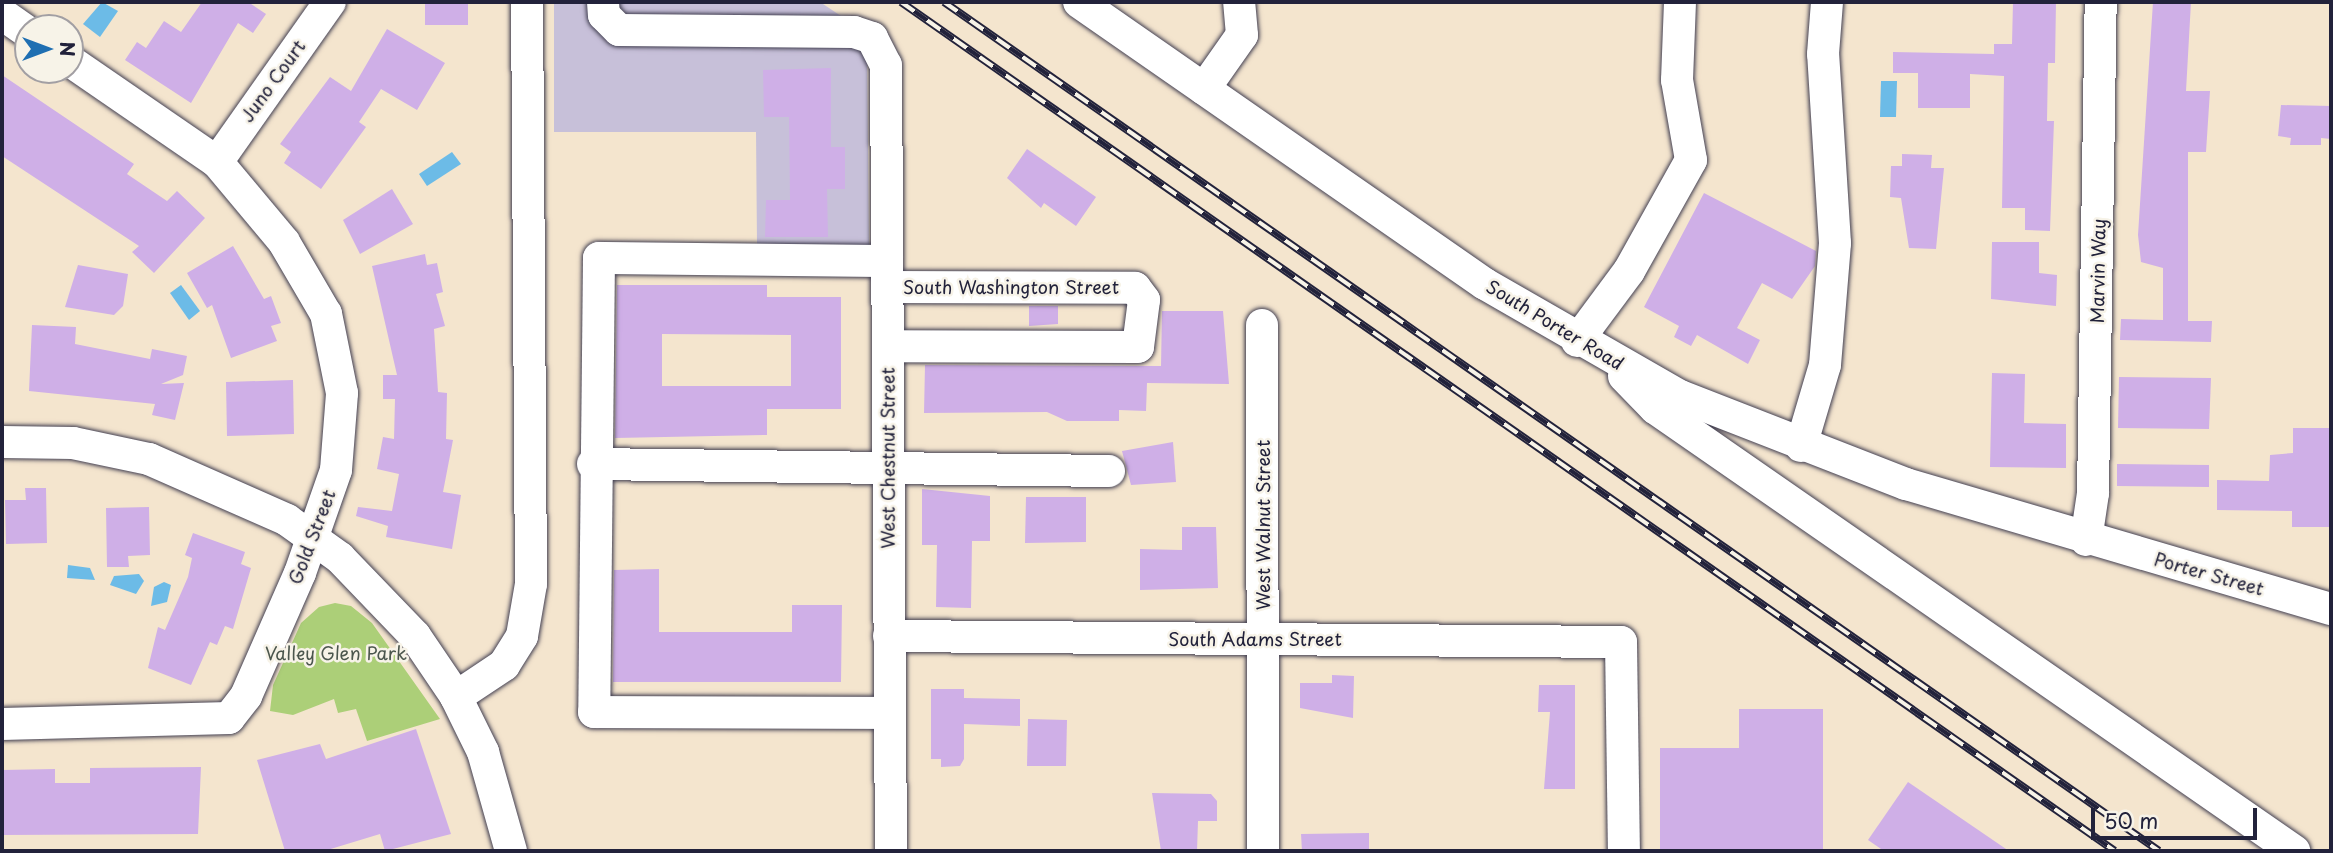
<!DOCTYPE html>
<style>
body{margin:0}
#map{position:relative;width:2333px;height:853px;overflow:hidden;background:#f4e5ce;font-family:"Playpen Sans",sans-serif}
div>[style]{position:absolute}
.industrial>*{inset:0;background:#c7c0d9}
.green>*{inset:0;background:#accf78}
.water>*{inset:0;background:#6cbbe7}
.building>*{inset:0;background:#cfafe7}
.roads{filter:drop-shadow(0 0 2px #423f51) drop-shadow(0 0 2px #423f51)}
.minor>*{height:32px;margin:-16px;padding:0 16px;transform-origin:16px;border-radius:16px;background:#fff}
.rail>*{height:8px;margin-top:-4px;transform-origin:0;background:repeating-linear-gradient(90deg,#f7f3e8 0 16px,#22223b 0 32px);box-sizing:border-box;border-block:2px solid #22223b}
span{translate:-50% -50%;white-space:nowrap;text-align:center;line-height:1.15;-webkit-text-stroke:5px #f7f3e8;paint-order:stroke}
.street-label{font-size:18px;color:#22223b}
.park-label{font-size:18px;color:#4b564d}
.frame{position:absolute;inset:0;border:4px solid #22223b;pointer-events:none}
.north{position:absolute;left:14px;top:14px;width:70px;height:70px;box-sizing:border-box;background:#f7f3e8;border:2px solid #a29fa3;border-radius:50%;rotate:90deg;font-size:19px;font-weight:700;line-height:28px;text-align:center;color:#22223b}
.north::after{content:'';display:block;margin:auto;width:24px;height:32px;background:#1f6fb2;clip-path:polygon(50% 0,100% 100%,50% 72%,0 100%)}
.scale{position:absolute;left:2091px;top:808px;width:166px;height:32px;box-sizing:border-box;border:4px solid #22223b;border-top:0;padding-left:9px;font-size:21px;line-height:24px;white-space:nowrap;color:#22223b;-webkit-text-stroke:5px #f7f3e8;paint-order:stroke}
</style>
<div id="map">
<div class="industrial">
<i style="clip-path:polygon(554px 2px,820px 2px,844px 18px,867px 41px,869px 246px,757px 245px,756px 132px,554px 132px)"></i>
</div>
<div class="green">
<i style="clip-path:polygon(335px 603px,351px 606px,372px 623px,440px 719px,367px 741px,356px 709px,338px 713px,334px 699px,293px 715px,270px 711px,273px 685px,301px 623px,319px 607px)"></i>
</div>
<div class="water">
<i style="clip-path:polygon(102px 2px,118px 11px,100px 37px,83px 24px)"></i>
<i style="clip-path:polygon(1881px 81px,1897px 81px,1896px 117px,1880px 117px)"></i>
<i style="clip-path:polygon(452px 152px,461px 164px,427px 186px,419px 174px)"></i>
<i style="clip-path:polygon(181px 285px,200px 311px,189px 320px,170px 293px)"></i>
<i style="clip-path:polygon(68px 565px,90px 568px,95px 580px,67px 578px)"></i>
<i style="clip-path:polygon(139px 574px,144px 581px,136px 594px,110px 585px,114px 576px)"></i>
<i style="clip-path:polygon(164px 582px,171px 585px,167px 602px,151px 606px,154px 587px)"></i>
</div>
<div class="building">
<i style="clip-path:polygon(202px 2px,248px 2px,266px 14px,253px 33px,238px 23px,191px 103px,125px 60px,137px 42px,146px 48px,164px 21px,181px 32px)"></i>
<i style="clip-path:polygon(425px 2px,468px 2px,468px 25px,425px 25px)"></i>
<i style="clip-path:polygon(2013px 2px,2056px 2px,2055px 63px,2048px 63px,2047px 121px,2054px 121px,2050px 231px,2025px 230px,2025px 208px,2002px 208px,2004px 76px,1970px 74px,1970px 108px,1918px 108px,1918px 73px,1893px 73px,1893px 52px,1994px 54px,1994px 44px,2012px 44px)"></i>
<i style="clip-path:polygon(2153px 2px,2191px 2px,2186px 91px,2210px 91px,2206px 152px,2188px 152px,2188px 321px,2212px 321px,2211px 342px,2120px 340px,2121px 319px,2163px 320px,2163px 268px,2141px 262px,2138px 235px)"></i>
<i style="clip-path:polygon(387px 29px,445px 63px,417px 110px,381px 89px,359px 122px,366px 127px,321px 189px,284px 163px,291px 152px,280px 144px,330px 77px,351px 91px)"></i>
<i style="clip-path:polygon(831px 68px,831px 147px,845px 147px,845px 189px,827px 189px,828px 237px,765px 237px,766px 200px,790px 200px,789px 117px,764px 117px,763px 70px)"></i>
<i style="clip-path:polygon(2px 75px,134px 164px,127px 174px,167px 201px,177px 191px,205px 218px,154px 273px,132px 252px,139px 246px,2px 156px)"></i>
<i style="clip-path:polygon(2331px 106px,2331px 139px,2321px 138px,2321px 145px,2290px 145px,2291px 138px,2278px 136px,2281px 105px)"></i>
<i style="clip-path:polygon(1027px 149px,1096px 197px,1076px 226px,1044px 203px,1041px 208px,1007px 178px)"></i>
<i style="clip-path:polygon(1902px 154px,1932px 155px,1931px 168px,1944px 168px,1936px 249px,1909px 248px,1901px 198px,1890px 197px,1891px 166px,1902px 166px)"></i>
<i style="clip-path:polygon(392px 189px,413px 224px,360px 254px,343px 220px)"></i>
<i style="clip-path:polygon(1704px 193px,1816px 251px,1815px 266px,1792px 299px,1762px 283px,1737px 328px,1760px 340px,1748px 364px,1697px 335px,1691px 346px,1674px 337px,1679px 326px,1644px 307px)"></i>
<i style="clip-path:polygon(1992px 242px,2039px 242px,2039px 273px,2057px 275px,2056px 306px,1991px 299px)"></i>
<i style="clip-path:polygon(233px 246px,264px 299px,271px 296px,281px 323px,271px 326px,277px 341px,231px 358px,212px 305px,207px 308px,187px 273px)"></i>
<i style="clip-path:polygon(425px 254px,427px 265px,437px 263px,443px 292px,436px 294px,445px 326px,434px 329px,438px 392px,447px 393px,446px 439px,453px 440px,443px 492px,461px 495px,452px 549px,386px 537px,388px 526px,356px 516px,358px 507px,392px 511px,399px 474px,377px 469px,383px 437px,394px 439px,395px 399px,383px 399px,383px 375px,397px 375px,372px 266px)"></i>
<i style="clip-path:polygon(78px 265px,128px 274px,123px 306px,114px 315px,65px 307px)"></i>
<i style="clip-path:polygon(evenodd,617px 285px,767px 285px,767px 297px,841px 297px,841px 409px,767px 409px,767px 435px,615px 438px,617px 285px,662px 334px,791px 335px,791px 386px,662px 386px,662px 334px)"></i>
<i style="clip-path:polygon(1029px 306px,1058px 306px,1058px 324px,1029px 326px)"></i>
<i style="clip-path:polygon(1162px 311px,1223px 311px,1229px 384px,1147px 383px,1146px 411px,1119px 410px,1119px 421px,1067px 421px,1047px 412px,924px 413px,925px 365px,1161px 366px)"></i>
<i style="clip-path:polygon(32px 325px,76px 327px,75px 344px,150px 359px,152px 349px,187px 356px,183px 375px,161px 384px,184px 383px,175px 420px,152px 415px,155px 404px,29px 391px)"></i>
<i style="clip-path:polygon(1992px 373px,2025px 374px,2024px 423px,2066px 424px,2066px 468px,1990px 467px)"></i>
<i style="clip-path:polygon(2119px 377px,2211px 378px,2209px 429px,2118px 428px)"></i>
<i style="clip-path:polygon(293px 380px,294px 434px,227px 436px,226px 382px)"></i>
<i style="clip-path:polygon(2293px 428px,2331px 428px,2331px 527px,2292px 527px,2292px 511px,2217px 510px,2217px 480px,2269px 481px,2270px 455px,2293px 453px)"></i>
<i style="clip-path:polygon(1173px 442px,1176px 482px,1131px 485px,1122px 451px)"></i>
<i style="clip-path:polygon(2117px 464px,2209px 465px,2209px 487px,2117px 486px)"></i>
<i style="clip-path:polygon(25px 488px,46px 488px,47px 543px,6px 544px,5px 500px,26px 500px)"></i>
<i style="clip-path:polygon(922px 489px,990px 496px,990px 541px,972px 541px,971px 608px,936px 607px,937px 545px,922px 545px)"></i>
<i style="clip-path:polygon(1026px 497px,1086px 497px,1086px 542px,1025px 543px)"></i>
<i style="clip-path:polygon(149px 507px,150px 555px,128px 556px,129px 567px,107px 567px,106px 508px)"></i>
<i style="clip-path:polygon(1182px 527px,1216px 527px,1218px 588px,1140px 590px,1140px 549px,1182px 550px)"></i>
<i style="clip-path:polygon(193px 533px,245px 552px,241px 564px,251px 568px,233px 629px,225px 626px,217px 645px,210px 642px,191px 685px,148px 668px,158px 627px,165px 630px,188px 577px,192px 558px,185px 555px)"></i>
<i style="clip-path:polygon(659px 569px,659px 632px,792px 632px,792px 605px,842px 605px,841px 682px,613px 682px,614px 570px)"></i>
<i style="clip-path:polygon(1332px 675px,1354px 676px,1353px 718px,1300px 708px,1300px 683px,1332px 683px)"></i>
<i style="clip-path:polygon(1539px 685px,1575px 685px,1575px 789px,1544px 789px,1550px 712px,1538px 712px)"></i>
<i style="clip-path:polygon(931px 689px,964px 689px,964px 698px,1020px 699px,1020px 726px,964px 724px,964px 759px,960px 766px,941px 767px,941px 759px,931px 759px)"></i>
<i style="clip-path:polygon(1739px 709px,1823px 709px,1823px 851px,1660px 851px,1660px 748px,1739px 748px)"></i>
<i style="clip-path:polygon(1028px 719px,1067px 720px,1066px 766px,1027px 766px)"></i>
<i style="clip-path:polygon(416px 729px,451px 834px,385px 851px,380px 834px,324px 851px,285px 851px,257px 760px,320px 744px,326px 759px)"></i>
<i style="clip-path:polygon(201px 767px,198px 834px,2px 835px,2px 770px,55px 769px,55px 783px,90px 783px,90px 768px)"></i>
<i style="clip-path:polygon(1908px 782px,2009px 851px,1884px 851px,1868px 840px)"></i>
<i style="clip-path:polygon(1152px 793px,1211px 794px,1217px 801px,1217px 821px,1198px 821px,1197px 851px,1161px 851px)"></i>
<i style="clip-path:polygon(1369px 833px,1369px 851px,1302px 851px,1301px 834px)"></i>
</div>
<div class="roads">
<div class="minor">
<i style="left:603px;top:2px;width:13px;rotate:86deg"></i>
<i style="left:604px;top:15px;width:21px;rotate:45deg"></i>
<i style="left:619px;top:30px;width:235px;rotate:0.5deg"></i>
<i style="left:854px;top:32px;width:19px;rotate:18deg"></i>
<i style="left:872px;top:38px;width:30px;rotate:63deg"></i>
<i style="left:886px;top:65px;width:786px;rotate:89.64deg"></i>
<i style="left:1079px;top:2px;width:494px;rotate:34.8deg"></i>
<i style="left:1485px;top:284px;width:225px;rotate:29.9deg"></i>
<i style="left:1680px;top:396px;width:243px;rotate:21.3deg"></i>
<i style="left:1906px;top:484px;width:443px;rotate:16.4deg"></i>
<i style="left:2px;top:14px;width:32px;rotate:35deg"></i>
<i style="left:1204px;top:89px;width:66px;rotate:-54.9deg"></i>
<i style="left:1242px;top:35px;width:33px;rotate:-95deg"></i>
<i style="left:217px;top:162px;width:196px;rotate:-54.8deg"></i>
<i style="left:887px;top:261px;width:288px;rotate:-179.4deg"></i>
<i style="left:599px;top:258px;width:454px;rotate:90.6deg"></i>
<i style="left:594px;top:712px;width:296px;rotate:0.2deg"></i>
<i style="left:887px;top:287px;width:248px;rotate:0.2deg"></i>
<i style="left:1135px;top:288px;width:15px;rotate:53deg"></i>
<i style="left:1144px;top:300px;width:47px;rotate:97.3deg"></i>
<i style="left:1138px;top:347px;width:250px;rotate:-179.8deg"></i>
<i style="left:1262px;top:325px;width:526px;rotate:89.89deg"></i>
<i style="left:1577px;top:341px;width:87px;rotate:-53.4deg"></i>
<i style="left:1629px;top:271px;width:127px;rotate:-60.8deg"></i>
<i style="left:1691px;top:160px;width:81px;rotate:-99.9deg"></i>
<i style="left:1677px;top:80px;width:78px;rotate:-87.8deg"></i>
<i style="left:1624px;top:376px;width:45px;rotate:45.9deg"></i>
<i style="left:1655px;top:408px;width:778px;rotate:34.73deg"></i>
<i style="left:2px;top:442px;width:71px;rotate:0.8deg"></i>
<i style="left:73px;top:443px;width:78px;rotate:11.9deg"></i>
<i style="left:149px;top:459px;width:151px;rotate:23.8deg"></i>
<i style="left:287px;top:520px;width:65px;rotate:35.6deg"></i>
<i style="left:340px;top:558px;width:108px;rotate:46.1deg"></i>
<i style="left:415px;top:636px;width:71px;rotate:55.9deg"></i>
<i style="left:455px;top:695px;width:64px;rotate:63.8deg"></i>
<i style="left:483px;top:752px;width:103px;rotate:74.2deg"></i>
<i style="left:1801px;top:446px;width:84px;rotate:-73.5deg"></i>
<i style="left:1825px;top:365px;width:122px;rotate:-85.3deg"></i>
<i style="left:1835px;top:243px;width:189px;rotate:-93.6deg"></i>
<i style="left:1823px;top:54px;width:52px;rotate:-85.6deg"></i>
<i style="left:593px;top:464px;width:516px;rotate:0.78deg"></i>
<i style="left:2086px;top:540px;width:48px;rotate:-81.5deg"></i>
<i style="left:2093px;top:493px;width:491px;rotate:-89.1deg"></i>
<i style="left:889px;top:636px;width:732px;rotate:0.47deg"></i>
<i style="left:1621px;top:642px;width:209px;rotate:89.2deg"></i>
<i style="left:456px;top:697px;width:58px;rotate:-33.7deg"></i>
<i style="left:504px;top:665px;width:34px;rotate:-58deg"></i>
<i style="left:522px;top:636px;width:53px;rotate:-80.2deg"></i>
<i style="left:531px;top:584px;width:582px;rotate:-90.39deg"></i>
<i style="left:2px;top:724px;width:227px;rotate:-1.5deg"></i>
<i style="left:229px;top:718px;width:28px;rotate:-52deg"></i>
<i style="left:246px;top:696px;width:134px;rotate:-66.3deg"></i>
<i style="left:300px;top:573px;width:109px;rotate:-70.7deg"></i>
<i style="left:336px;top:470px;width:77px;rotate:-85.5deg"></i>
<i style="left:342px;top:393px;width:81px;rotate:-101.4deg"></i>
<i style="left:326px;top:314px;width:83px;rotate:-120.3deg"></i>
<i style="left:284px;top:242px;width:104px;rotate:-129.9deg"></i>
<i style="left:217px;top:162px;width:178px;rotate:-145.5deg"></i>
</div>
</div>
<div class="rail">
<i style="left:901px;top:2px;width:1481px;rotate:34.97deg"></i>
<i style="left:944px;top:2px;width:1482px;rotate:34.94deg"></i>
</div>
<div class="street-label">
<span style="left:273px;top:81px;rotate:-54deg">Juno Court</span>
<span style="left:2098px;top:271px;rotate:-89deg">Marvin Way</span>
<span style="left:1011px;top:287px">South Washington Street</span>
<span style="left:1555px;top:325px;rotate:31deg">South Porter Road</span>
<span style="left:888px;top:458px;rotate:-90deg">West Chestnut Street</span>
<span style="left:1263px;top:525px;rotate:-90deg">West Walnut Street</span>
<span style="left:312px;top:537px;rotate:-69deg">Gold Street</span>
<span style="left:2209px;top:574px;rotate:16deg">Porter Street</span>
<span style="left:1255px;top:639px">South Adams Street</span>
</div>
<div class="park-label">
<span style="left:336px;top:653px">Valley Glen Park</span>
</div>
<div class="frame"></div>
<div class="north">N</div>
<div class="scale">50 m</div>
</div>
